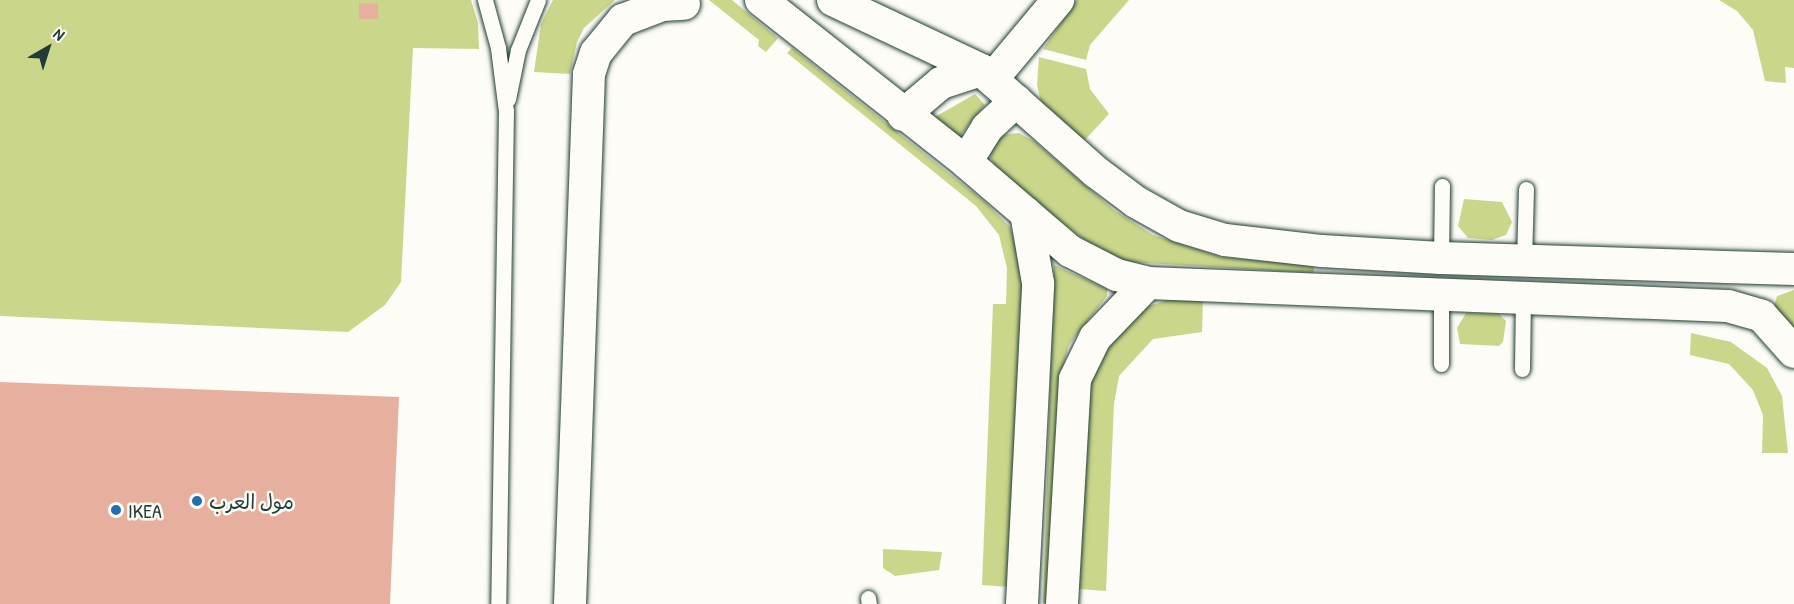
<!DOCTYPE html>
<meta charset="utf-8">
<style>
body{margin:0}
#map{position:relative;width:1794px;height:604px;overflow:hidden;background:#fdfcf7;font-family:"Patrick Hand","Playpen Sans Arabic",sans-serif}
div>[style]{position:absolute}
.green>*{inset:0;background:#cad78b}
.building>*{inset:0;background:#e7b09e}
.roads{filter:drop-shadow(0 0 2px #1f3d34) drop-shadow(0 0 2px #1f3d34)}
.lane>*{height:15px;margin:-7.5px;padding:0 7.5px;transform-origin:7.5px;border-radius:7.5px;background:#fdfcf7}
.street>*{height:32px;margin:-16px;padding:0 16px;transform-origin:16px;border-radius:16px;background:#fdfcf7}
.dots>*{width:16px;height:16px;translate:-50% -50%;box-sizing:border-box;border:3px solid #fdfcf7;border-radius:50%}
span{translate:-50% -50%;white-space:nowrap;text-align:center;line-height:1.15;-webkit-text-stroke:5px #fdfcf7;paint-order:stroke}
.poi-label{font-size:20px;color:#1f3d34}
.left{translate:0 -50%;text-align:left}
.north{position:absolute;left:18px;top:18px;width:60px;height:60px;-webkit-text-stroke:4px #fdfcf7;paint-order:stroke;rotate:39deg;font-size:16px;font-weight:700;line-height:24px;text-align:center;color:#1f3d34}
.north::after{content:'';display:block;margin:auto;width:21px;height:27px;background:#1f3d34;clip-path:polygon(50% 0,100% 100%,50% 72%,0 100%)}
</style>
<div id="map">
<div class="green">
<i style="clip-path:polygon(0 0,471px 0,478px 23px,479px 49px,413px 48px,401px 282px,385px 305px,348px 332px,0 316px)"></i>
<i style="clip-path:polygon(553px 0,615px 0,584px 28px,577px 42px,570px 74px,534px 72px,541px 24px)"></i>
<i style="clip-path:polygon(709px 0,732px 0,778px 38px,766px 52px,758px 46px,759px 40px)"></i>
<i style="clip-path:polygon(1077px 0,1129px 0,1090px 45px,1086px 60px,1043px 49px)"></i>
<i style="clip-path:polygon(1719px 0,1794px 0,1794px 68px,1785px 67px,1786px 83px,1765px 81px,1753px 30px,1737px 11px)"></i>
<i style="clip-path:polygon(792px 48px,985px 202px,1010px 227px,1019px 248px,1023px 270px,1010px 587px,982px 585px,993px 304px,1006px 304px,1007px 268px,999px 235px,976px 206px,787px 53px)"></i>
<i style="clip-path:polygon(1039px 57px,1086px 69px,1090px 89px,1109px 114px,1082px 143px,1050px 117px,1041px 102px,1037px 85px)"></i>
<i style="clip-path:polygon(975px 94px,985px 105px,957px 139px,935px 117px)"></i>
<i style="clip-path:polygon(1019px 133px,1035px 142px,1114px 210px,1153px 235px,1221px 257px,1314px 265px,1314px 273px,1111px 261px,997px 172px,989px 153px,1001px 135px)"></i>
<i style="clip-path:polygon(1464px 199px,1502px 202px,1512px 222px,1506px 235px,1492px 240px,1468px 238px,1458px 226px)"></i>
<i style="clip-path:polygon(1054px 265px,1107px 289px,1107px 296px,1069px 345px,1061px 373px,1049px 603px,1043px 603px)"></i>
<i style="clip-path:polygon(1794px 290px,1794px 330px,1774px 307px,1777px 296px)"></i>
<i style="clip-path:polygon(1177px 297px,1203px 298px,1202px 332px,1153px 339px,1119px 376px,1114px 404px,1106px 591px,1078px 589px,1086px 400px,1095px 356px,1140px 309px)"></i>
<i style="clip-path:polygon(1466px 313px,1499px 314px,1506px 321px,1503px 342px,1499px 346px,1460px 344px,1457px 328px)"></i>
<i style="clip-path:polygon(1691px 333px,1731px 342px,1767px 368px,1782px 396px,1788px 453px,1762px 453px,1763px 415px,1753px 390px,1729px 364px,1690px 355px)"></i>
<i style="clip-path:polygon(883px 549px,942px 552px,939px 570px,895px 576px,883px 568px)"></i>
</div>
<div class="building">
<i style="clip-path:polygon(359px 3px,378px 4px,378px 19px,359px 19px)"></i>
<i style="clip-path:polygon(0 382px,399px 397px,390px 604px,0 604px)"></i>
</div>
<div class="roads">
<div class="lane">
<i style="left:485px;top:0;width:50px;rotate:74.8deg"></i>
<i style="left:498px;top:48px;width:64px;rotate:82.8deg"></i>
<i style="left:506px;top:111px;width:493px;rotate:90.9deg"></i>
<i style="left:508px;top:99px;width:50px;rotate:-78.5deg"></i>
<i style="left:518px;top:50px;width:54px;rotate:-68.2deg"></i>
<i style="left:1441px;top:258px;width:72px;rotate:-89.2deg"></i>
<i style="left:1524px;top:261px;width:72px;rotate:-88.4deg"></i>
<i style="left:1441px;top:294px;width:70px;rotate:90deg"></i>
<i style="left:1522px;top:369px;width:73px;rotate:-89.2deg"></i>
<i style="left:868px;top:598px;width:6px;rotate:81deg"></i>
</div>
<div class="street">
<i style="left:761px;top:0;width:261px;rotate:38.3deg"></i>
<i style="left:966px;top:162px;width:137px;rotate:40.6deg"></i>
<i style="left:1070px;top:251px;width:53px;rotate:27.1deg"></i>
<i style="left:1117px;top:275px;width:32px;rotate:14deg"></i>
<i style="left:1148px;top:283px;width:580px;rotate:2.27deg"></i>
<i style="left:1728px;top:306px;width:35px;rotate:16deg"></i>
<i style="left:1762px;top:316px;width:48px;rotate:48.4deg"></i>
<i style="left:833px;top:0;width:164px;rotate:25.3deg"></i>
<i style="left:981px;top:70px;width:154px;rotate:41.6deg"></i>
<i style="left:1096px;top:172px;width:50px;rotate:36.9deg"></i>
<i style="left:1136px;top:202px;width:49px;rotate:29.2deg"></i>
<i style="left:1179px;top:226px;width:48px;rotate:16.9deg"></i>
<i style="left:1225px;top:240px;width:98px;rotate:6.5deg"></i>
<i style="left:1322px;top:251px;width:119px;rotate:3.4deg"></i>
<i style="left:1441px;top:258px;width:353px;rotate:1.8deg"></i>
<i style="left:993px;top:78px;width:102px;rotate:-50.2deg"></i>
<i style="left:903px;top:115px;width:50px;rotate:-40.1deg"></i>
<i style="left:941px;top:83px;width:42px;rotate:-18deg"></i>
<i style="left:966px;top:162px;width:40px;rotate:-58deg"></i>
<i style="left:987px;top:128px;width:40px;rotate:-43deg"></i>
<i style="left:570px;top:604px;width:530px;rotate:-87.95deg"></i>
<i style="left:589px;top:74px;width:22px;rotate:-72deg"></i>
<i style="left:596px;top:53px;width:43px;rotate:-50.7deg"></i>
<i style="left:623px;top:20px;width:42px;rotate:-21deg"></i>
<i style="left:662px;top:5px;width:22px;rotate:-3deg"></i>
<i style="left:1022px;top:604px;width:321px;rotate:-87.1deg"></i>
<i style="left:1038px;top:283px;width:71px;rotate:-99.7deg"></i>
<i style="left:1062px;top:604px;width:225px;rotate:-86.7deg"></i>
<i style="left:1075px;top:379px;width:46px;rotate:-64deg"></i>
<i style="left:1095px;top:338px;width:76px;rotate:-46.1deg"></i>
</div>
</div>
<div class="dots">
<i style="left:197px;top:501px;background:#1f6fb2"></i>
<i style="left:116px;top:510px;background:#1f6fb2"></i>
</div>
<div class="poi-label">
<span class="left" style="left:209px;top:501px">مول العرب</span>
<span class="left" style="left:128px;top:510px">IKEA</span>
</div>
<div class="north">N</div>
</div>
